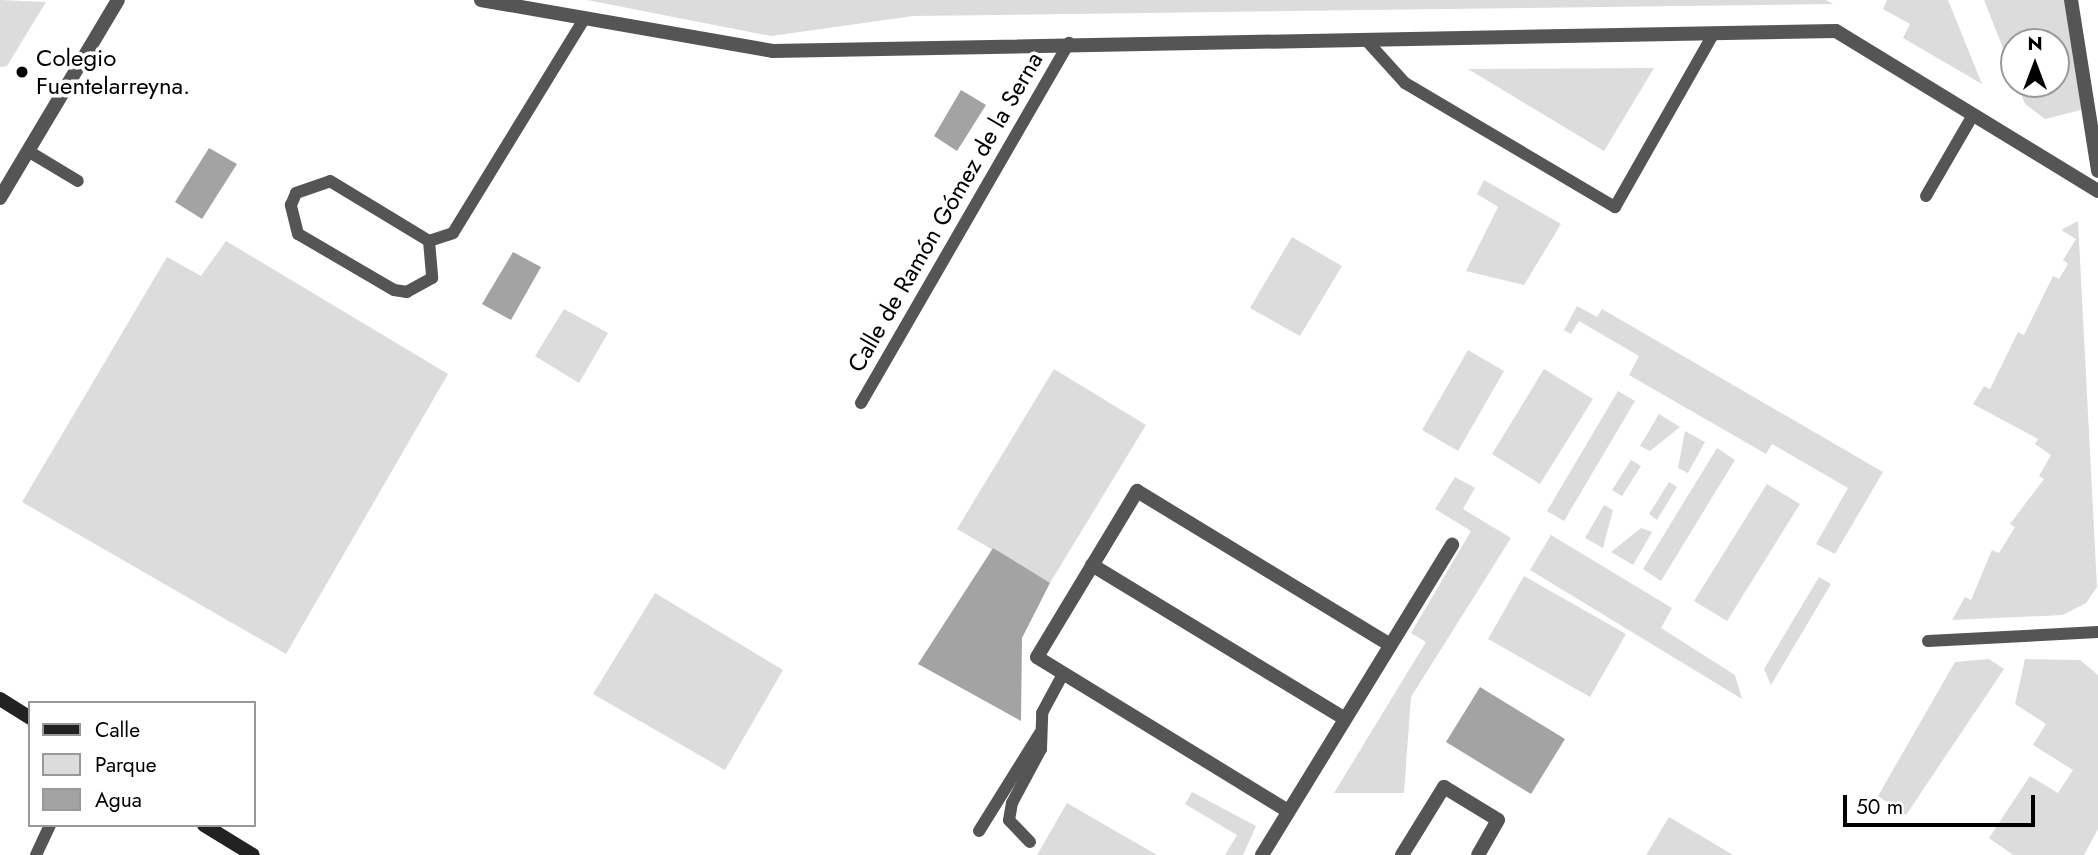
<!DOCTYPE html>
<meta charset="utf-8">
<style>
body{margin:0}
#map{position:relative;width:2098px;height:855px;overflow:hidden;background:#fff;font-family:Jost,sans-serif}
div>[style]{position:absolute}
.green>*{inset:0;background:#dcdcdc}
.water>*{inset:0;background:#a3a3a3}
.lane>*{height:12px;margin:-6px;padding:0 6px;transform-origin:6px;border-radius:6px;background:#555}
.street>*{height:14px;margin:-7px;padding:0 7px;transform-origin:7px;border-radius:7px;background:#555}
.secondary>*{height:14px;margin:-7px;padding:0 7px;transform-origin:7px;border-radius:7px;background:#222}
.dots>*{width:19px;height:19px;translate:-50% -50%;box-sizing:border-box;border:4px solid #fff;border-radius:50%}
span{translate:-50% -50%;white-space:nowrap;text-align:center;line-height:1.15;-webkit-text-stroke:7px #fff;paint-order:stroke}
.poi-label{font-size:24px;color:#000}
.left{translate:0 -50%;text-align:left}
.street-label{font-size:24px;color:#000}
.legend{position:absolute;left:28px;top:701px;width:228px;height:126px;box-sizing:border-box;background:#fff;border:2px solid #999;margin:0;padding:9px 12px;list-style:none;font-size:21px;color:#000}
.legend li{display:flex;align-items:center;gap:14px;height:35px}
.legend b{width:35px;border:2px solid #999}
.north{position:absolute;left:2000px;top:28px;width:70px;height:70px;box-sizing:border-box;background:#fff;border:2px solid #999;border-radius:50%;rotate:0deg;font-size:19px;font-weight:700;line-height:28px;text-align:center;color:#000}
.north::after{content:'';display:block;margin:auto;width:24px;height:32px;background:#000;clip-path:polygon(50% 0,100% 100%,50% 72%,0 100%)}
.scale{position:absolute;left:1843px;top:795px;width:192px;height:32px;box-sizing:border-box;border:4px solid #000;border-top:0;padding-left:9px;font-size:21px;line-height:24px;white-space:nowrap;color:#000;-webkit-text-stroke:5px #fff;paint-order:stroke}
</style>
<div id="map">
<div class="green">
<i style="clip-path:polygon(0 0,46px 2px,7px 66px,0 67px)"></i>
<i style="clip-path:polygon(587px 0,1826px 0,1833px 4px,913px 16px,771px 36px)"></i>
<i style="clip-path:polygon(1887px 0,1948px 0,1982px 84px,1903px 38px,1910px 24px,1883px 9px)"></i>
<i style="clip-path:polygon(1984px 0,2069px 0,2081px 110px,2045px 119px,2025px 104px,2017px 84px,2056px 84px,2056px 42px,2014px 42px,2014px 76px)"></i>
<i style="clip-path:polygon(1654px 68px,1604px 151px,1468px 69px)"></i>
<i style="clip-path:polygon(1484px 180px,1561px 224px,1524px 285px,1466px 271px,1498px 207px,1477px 194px)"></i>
<i style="clip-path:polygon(2078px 221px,2097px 587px,2086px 603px,2063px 615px,1952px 620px,1965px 597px,1971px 600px,1992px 550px,1999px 553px,2015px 527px,2010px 524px,2044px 479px,2039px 476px,2051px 455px,2035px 444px,2038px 439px,1973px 404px,1984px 386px,1990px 389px,2018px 332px,2024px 335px,2053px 276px,2059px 279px,2068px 264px,2063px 260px,2076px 239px,2061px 230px)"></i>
<i style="clip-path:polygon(1292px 237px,1342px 266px,1300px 336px,1250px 308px)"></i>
<i style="clip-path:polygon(226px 241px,448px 374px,286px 654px,22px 502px,167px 257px,201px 276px)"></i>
<i style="clip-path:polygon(1577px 306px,1597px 317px,1602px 309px,1883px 472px,1835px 554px,1816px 544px,1848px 488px,1772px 444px,1766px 454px,1629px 375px,1639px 356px,1579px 321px,1571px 334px,1564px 330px)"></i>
<i style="clip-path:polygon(564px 309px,608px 333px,579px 383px,535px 356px)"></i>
<i style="clip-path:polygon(1468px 350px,1504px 371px,1458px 451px,1422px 430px)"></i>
<i style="clip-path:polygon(1054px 369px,1146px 425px,1050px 583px,957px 529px)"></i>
<i style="clip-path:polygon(1544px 369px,1593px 399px,1540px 484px,1492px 454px)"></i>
<i style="clip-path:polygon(1618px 391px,1635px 401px,1564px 521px,1547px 511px)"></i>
<i style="clip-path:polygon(1659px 414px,1680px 427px,1650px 451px,1640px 446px)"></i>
<i style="clip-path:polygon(1685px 431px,1705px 442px,1688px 473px,1678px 468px)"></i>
<i style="clip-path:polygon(1717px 448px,1735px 460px,1661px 581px,1643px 569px)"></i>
<i style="clip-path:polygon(1631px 460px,1641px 466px,1622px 496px,1612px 490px)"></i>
<i style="clip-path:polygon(1455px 477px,1475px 488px,1463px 509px,1511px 538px,1411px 697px,1404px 793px,1334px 793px,1426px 642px,1411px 633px,1471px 531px,1435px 509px)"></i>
<i style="clip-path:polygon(1669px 482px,1677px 487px,1657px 520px,1649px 514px)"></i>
<i style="clip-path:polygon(1767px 484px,1800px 504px,1727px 621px,1694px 601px)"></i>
<i style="clip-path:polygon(1604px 505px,1613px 510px,1603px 548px,1585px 538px)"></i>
<i style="clip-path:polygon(1641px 528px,1652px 532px,1633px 565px,1611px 552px)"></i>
<i style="clip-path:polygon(1551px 535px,1672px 608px,1661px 628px,1735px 675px,1742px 699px,1530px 570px)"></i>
<i style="clip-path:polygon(1524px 576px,1626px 634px,1590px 697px,1488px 639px)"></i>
<i style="clip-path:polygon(1819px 577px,1831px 584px,1771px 685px,1764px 669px)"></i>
<i style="clip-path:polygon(655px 593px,783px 670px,725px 770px,593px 694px)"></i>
<i style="clip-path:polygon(1989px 659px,2004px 669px,1906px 815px,1878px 796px,1955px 662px)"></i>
<i style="clip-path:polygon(2025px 659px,2080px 660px,2098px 675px,2098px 829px,2084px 855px,2013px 855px,1989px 838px,2030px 776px,2058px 793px,2073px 770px,2033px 745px,2046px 724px,2015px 704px)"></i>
<i style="clip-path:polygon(1192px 792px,1256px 826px,1243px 855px,1225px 855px,1237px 835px,1185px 804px)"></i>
<i style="clip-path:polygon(1067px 803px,1157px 855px,1037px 855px)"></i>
<i style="clip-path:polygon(1669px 817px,1713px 843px,1733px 855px,1646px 855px)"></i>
</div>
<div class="water">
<i style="clip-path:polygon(961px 90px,986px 105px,957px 151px,934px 136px)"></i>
<i style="clip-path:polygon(209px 148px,237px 164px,202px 219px,175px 202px)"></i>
<i style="clip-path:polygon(513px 252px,541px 267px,511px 320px,482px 304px)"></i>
<i style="clip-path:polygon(993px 548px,1050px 583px,1022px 638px,1021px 721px,918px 664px)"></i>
<i style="clip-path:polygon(1480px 687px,1565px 739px,1531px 794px,1446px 742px)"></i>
</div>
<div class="lane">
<i style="left:1366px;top:40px;width:58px;rotate:47.8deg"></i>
<i style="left:1405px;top:83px;width:244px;rotate:30.6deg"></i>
<i style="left:1615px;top:207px;width:200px;rotate:-60.4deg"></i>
<i style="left:28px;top:151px;width:58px;rotate:31deg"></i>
<i style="left:330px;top:181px;width:116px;rotate:31.2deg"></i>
<i style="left:429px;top:241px;width:37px;rotate:85deg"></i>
<i style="left:432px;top:278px;width:29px;rotate:151deg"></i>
<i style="left:407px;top:292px;width:13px;rotate:-171deg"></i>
<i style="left:394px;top:290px;width:111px;rotate:-149.7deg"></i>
<i style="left:298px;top:234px;width:30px;rotate:-104deg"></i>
<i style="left:291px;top:205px;width:13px;rotate:-67deg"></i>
<i style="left:296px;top:193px;width:36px;rotate:-19deg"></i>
<i style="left:1926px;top:196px;width:94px;rotate:-59.9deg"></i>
<i style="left:429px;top:241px;width:25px;rotate:-18deg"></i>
<i style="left:453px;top:233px;width:252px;rotate:-58.5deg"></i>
<i style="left:861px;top:403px;width:416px;rotate:-60deg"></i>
<i style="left:1928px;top:641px;width:170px;rotate:-3deg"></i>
<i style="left:979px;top:831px;width:115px;rotate:-58.1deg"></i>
<i style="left:1030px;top:842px;width:30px;rotate:-134deg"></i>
<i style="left:1009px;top:820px;width:17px;rotate:-80deg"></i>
<i style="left:1012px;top:803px;width:61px;rotate:-61.8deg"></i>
<i style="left:1041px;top:749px;width:36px;rotate:-88deg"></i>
<i style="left:1042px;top:713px;width:44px;rotate:-61.7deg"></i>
<i style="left:36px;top:855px;width:33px;rotate:-65deg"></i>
</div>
<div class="street">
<i style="left:481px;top:0;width:296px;rotate:9.9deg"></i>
<i style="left:773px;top:51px;width:1063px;rotate:-1.08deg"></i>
<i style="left:1836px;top:31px;width:307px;rotate:31.4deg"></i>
<i style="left:2071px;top:0;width:173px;rotate:81deg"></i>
<i style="left:0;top:198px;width:230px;rotate:-59.2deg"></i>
<i style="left:1092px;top:565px;width:296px;rotate:31.3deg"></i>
<i style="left:1288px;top:811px;width:294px;rotate:-148.5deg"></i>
<i style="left:1037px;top:657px;width:194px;rotate:-58.9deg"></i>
<i style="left:1137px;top:491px;width:296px;rotate:31.3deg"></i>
<i style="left:1262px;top:855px;width:364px;rotate:-58.5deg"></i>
<i style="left:1402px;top:855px;width:80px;rotate:-58.3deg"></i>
<i style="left:1444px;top:787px;width:63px;rotate:31.4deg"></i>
<i style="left:1498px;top:820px;width:40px;rotate:119.7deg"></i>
</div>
<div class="secondary">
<i style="left:0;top:699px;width:36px;rotate:32deg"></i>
<i style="left:204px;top:825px;width:57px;rotate:31.5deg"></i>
</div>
<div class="dots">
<i style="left:22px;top:72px;background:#000"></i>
</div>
<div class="poi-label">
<span class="left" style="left:36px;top:72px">Colegio<br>Fuentelarreyna.</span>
</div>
<div class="street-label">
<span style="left:945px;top:212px;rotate:-60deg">Calle de Ramón Gómez de la Serna</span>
</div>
<ul class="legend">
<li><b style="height:9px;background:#222"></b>Calle</li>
<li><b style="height:19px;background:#dcdcdc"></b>Parque</li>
<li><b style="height:19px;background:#a3a3a3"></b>Agua</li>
</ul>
<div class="north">N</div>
<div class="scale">50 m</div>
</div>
